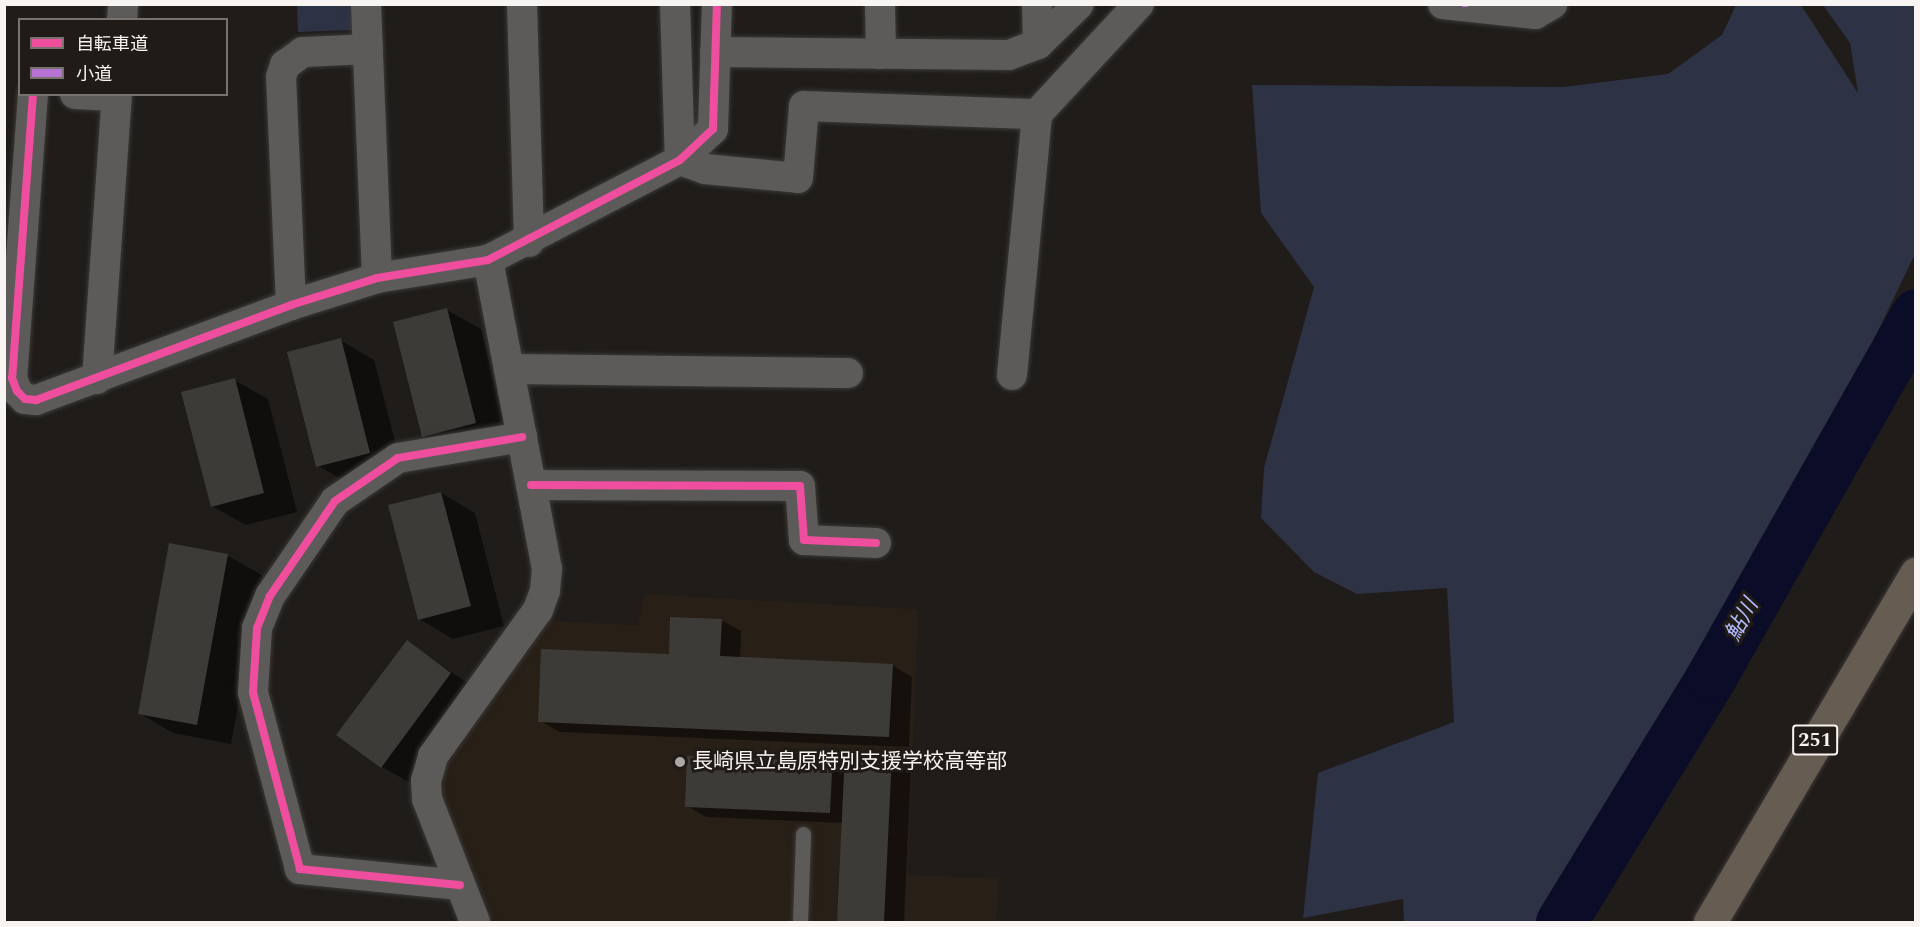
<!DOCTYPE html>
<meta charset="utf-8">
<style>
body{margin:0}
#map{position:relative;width:1920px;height:927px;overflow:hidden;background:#1f1c19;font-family:Spectral,"Noto Sans JP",serif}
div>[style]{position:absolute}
.built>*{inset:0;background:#281f17}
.green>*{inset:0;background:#2e3245}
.shadow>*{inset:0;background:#0007}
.river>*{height:51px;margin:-25.5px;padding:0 25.5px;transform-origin:25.5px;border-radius:25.5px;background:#0b0c27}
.building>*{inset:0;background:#3d3b38}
.roads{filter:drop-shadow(0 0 2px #3b3937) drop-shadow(0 0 2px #3b3937)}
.service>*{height:15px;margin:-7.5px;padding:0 7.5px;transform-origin:7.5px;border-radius:7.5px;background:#5d5b59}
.minor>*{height:30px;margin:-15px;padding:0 15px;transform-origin:15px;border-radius:15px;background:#5d5b59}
.motorway>*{height:33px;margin:-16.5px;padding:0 16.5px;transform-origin:16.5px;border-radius:16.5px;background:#665c52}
.quiet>*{height:6px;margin-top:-3px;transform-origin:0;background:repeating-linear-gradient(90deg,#b673d3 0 12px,transparent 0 18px)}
.cycleway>*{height:8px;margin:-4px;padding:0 4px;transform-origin:4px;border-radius:4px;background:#ef4d9e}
.dots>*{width:16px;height:16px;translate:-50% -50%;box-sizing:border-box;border:3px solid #211b17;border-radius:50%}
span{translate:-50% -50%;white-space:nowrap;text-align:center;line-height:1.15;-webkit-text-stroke:6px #211b17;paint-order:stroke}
.shield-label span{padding:2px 4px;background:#211b17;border:2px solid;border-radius:4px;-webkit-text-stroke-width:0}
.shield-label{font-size:20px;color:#f8f4f1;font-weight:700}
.poi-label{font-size:21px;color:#f8f4f1}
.left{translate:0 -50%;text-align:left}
.water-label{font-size:22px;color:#b0bbfb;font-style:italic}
.frame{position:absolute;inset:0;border:6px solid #f8f4f1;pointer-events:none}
.legend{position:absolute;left:18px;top:18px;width:210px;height:78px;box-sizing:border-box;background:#211b17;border:2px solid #77726e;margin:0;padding:8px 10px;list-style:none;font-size:18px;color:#f8f4f1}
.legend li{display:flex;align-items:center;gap:12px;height:30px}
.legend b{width:30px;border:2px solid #77726e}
</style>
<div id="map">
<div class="built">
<i style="clip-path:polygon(644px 594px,918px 609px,908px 875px,999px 878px,996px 922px,495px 922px,444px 804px,443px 770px,550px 621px,638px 625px)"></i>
</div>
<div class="green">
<i style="clip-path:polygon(297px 5px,351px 5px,352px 30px,298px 32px)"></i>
<i style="clip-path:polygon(1801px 5px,1858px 93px,1850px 43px,1823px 5px,1915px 5px,1915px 254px,1850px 389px,1782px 512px,1695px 686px,1641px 765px,1544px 922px,1404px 922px,1403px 899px,1303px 918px,1318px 773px,1454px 722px,1447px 588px,1357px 594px,1314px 572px,1261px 518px,1264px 468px,1314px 287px,1261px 213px,1252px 85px,1563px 87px,1668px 74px,1722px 35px,1736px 5px)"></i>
</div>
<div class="shadow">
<i style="clip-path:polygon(447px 310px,481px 329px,509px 442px,458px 455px,424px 436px)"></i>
<i style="clip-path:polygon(340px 340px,374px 360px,403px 472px,352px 485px,318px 466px)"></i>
<i style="clip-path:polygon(234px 380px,268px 399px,297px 512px,246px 525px,212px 506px)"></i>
<i style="clip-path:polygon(441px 493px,475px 513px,504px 626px,453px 639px,419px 619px)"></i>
<i style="clip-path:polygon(171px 545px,228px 556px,262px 575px,231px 744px,173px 733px,139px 713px)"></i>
<i style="clip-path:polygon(721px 620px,741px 631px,740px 659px,892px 665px,912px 677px,909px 747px,560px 732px,540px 721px,670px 656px)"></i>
<i style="clip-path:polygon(407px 642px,484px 694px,416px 786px,382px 767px)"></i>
<i style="clip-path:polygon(833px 754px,846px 762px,891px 756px,911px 768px,904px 922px,838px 922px,843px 823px,706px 817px,687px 806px)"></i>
</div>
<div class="river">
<i style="left:1561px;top:922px;width:287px;rotate:-58.5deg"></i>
<i style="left:1711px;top:677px;width:417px;rotate:-60.5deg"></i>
</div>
<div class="building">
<i style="clip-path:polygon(447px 308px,476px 423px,422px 437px,393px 322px)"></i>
<i style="clip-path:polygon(341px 338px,370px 453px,316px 467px,287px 352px)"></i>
<i style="clip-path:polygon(235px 378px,264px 493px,211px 507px,181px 392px)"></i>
<i style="clip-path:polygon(441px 492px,471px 606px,418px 620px,388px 505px)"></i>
<i style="clip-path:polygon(169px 543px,228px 554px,197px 725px,138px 714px)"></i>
<i style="clip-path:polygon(670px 617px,722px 619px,720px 656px,893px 664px,889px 737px,538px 722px,541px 649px,669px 654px)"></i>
<i style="clip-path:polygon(407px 640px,451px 673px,381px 768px,336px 735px)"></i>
<i style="clip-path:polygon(815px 751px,833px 752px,830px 813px,685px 807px,687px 756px,815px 761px)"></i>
<i style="clip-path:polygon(845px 752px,892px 755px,884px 922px,837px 922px)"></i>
</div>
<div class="roads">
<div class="service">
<i style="left:800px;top:922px;width:88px;rotate:-88deg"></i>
</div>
<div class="minor">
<i style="left:366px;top:4px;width:274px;rotate:87.7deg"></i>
<i style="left:522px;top:4px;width:238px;rotate:88.3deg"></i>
<i style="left:675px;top:4px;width:156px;rotate:88.2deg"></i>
<i style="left:680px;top:160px;width:27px;rotate:20deg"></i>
<i style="left:705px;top:169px;width:93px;rotate:5.5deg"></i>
<i style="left:798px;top:178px;width:72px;rotate:-85.2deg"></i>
<i style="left:804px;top:106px;width:233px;rotate:2deg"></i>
<i style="left:1037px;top:114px;width:150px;rotate:-47.2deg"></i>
<i style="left:880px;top:4px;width:50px;rotate:88.9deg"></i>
<i style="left:1037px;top:4px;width:40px;rotate:88.6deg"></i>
<i style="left:1443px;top:4px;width:93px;rotate:6.2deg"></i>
<i style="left:1535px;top:14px;width:20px;rotate:-30deg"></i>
<i style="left:122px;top:20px;width:16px;rotate:-86deg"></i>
<i style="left:715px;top:52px;width:294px;rotate:0.6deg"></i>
<i style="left:1009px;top:55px;width:31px;rotate:-21deg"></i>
<i style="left:1038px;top:44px;width:57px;rotate:-44.3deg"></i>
<i style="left:33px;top:94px;width:285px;rotate:94.2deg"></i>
<i style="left:12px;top:378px;width:14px;rotate:69deg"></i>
<i style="left:17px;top:391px;width:11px;rotate:45deg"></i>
<i style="left:25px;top:399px;width:11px;rotate:5deg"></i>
<i style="left:36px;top:400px;width:272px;rotate:-20.4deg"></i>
<i style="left:291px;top:305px;width:90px;rotate:-17.4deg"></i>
<i style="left:377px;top:278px;width:112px;rotate:-9.2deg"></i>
<i style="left:488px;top:260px;width:216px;rotate:-27.5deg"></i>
<i style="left:680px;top:160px;width:45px;rotate:-43.2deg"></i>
<i style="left:713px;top:129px;width:125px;rotate:-88.2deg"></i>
<i style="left:75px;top:94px;width:41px;rotate:2.8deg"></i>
<i style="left:291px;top:305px;width:228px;rotate:-92.5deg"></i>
<i style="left:281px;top:77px;width:13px;rotate:-72deg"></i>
<i style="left:285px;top:65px;width:22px;rotate:-36deg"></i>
<i style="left:303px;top:52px;width:65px;rotate:-2.6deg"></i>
<i style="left:509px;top:369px;width:339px;rotate:0.7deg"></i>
<i style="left:1012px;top:375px;width:262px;rotate:-84.5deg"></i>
<i style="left:97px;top:379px;width:286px;rotate:-86deg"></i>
<i style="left:531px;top:485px;width:269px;rotate:0.2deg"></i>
<i style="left:800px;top:486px;width:54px;rotate:85.8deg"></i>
<i style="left:804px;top:540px;width:72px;rotate:2.4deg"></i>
<i style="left:460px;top:885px;width:161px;rotate:-174.3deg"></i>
<i style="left:300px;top:869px;width:183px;rotate:-104.9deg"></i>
<i style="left:253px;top:692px;width:64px;rotate:-86.4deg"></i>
<i style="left:257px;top:628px;width:35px;rotate:-68deg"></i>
<i style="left:270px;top:596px;width:115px;rotate:-55.6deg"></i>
<i style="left:335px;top:501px;width:76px;rotate:-34.3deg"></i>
<i style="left:398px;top:458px;width:126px;rotate:-9.6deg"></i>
<i style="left:475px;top:922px;width:132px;rotate:-111.3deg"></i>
<i style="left:427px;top:799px;width:18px;rotate:-93deg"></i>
<i style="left:426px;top:781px;width:26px;rotate:-74deg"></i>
<i style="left:433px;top:756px;width:180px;rotate:-54.3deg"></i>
<i style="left:538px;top:610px;width:20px;rotate:-70deg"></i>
<i style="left:545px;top:591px;width:22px;rotate:-85deg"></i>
<i style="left:547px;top:569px;width:315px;rotate:-100.8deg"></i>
</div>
<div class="motorway">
<i style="left:1710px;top:922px;width:405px;rotate:-59.4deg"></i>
</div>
</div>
<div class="quiet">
<i style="left:1465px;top:7px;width:3px;rotate:-90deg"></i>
</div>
<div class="cycleway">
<i style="left:33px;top:94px;width:285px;rotate:94.2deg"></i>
<i style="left:12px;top:378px;width:14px;rotate:69deg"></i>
<i style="left:17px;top:391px;width:11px;rotate:45deg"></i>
<i style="left:25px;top:399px;width:11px;rotate:5deg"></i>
<i style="left:36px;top:400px;width:272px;rotate:-20.4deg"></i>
<i style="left:291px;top:305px;width:90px;rotate:-17.4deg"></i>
<i style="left:377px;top:278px;width:112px;rotate:-9.2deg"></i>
<i style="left:488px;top:260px;width:216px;rotate:-27.5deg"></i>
<i style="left:680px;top:160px;width:45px;rotate:-43.2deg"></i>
<i style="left:713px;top:129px;width:125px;rotate:-88.2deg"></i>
<i style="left:531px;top:485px;width:269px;rotate:0.2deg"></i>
<i style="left:800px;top:486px;width:54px;rotate:85.8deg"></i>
<i style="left:804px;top:540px;width:72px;rotate:2.4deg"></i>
<i style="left:460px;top:885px;width:161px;rotate:-174.3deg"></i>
<i style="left:300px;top:869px;width:183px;rotate:-104.9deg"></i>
<i style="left:253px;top:692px;width:64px;rotate:-86.4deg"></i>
<i style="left:257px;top:628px;width:35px;rotate:-68deg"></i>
<i style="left:270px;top:596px;width:115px;rotate:-55.6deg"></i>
<i style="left:335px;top:501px;width:76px;rotate:-34.3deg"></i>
<i style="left:398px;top:458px;width:126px;rotate:-9.6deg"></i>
</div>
<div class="dots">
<i style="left:680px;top:762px;background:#aca8a5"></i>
</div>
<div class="shield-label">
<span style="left:1815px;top:740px">251</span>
</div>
<div class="poi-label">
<span class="left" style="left:692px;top:762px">長崎県立島原特別支援学校高等部</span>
</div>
<div class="water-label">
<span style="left:1742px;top:620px;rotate:-61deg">鮎川</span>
</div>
<div class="frame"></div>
<ul class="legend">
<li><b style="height:8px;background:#ef4d9e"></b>自転車道</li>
<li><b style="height:8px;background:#b673d3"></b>小道</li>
</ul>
</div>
